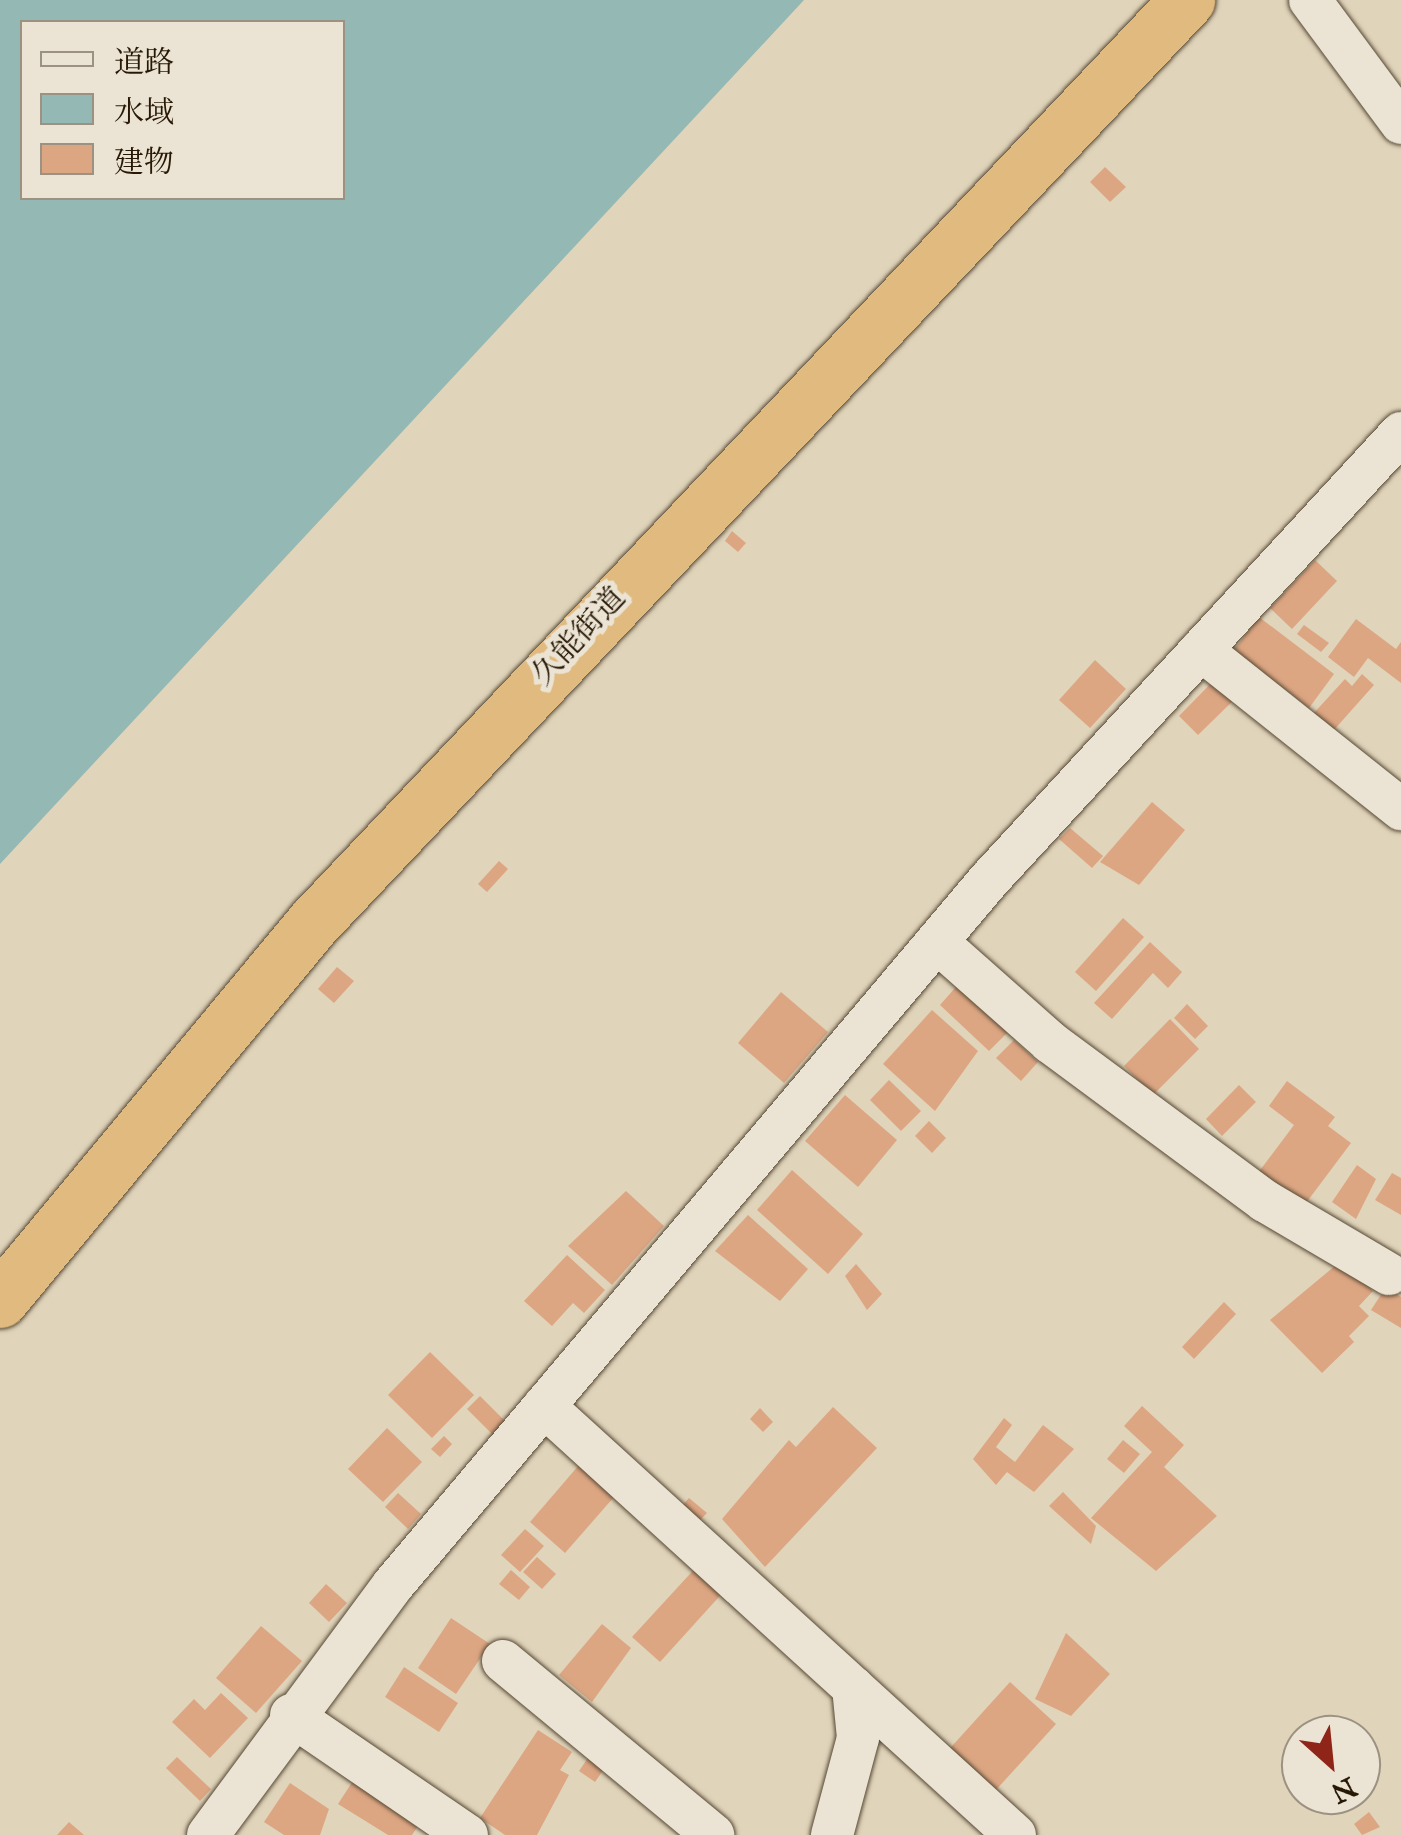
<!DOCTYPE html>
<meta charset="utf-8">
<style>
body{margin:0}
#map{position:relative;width:1401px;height:1835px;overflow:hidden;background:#e0d4bb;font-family:"IM FELL Great Primer","Noto Serif JP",serif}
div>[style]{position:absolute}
.water>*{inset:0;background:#94b8b3}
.building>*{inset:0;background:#dda683}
.roads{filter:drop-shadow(0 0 2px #564833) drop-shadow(0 0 2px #564833)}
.minor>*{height:42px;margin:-21px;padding:0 21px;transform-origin:21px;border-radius:21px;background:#ebe3d3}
.highway>*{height:55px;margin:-27.5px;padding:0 27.5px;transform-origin:27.5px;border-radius:27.5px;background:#e0ba7e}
span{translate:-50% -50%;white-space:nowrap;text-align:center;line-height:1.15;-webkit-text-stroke:10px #ebe3d3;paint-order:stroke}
.street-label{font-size:30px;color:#281906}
.legend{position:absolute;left:20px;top:20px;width:325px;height:180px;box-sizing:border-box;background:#ebe3d3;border:2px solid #9d9281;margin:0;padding:12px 18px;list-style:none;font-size:30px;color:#281906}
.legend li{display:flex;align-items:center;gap:20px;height:50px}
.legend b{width:50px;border:2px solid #9d9281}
.north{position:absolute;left:1281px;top:1715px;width:100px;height:100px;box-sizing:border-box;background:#ebe3d3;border:2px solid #9d9281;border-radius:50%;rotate:153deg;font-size:28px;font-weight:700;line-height:40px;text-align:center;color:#281906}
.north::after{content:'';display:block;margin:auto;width:35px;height:45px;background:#8f2418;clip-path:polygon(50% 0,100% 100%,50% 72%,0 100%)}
</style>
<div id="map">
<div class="water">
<i style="clip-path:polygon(evenodd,0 0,804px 0,0 864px,0 0,22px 22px,342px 22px,342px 198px,22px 198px,22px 22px)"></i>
</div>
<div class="building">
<i style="clip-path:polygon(1105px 167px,1126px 187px,1110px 202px,1090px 182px)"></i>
<i style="clip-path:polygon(732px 531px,746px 543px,738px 552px,725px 541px)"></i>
<i style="clip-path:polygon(1315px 560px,1337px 581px,1292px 629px,1270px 608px)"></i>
<i style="clip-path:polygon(1259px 617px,1334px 674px,1309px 708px,1234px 650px)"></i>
<i style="clip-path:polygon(1356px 619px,1396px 649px,1401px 642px,1401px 683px,1368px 658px,1354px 677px,1328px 657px)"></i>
<i style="clip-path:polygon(1304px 625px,1329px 643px,1321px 652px,1297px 634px)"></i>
<i style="clip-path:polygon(1095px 660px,1126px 689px,1090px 728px,1059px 700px)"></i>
<i style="clip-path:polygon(1222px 672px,1242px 692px,1198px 735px,1179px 716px)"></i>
<i style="clip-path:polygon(1362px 674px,1374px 685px,1333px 731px,1313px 714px,1345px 679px,1352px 686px)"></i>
<i style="clip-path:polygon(1152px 802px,1185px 830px,1139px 885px,1100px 862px)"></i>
<i style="clip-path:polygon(1070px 828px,1103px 856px,1092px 868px,1059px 839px)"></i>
<i style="clip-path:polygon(499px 861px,508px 869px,487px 892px,478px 884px)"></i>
<i style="clip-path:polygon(1123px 918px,1144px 937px,1096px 991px,1075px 972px)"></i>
<i style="clip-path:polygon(1150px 942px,1182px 972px,1168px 988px,1153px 973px,1112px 1019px,1094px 1003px)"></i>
<i style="clip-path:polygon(337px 967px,354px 981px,334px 1003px,318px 989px)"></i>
<i style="clip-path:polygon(963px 979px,1013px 1027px,989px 1051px,940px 1005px)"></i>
<i style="clip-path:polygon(781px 992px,828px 1032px,784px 1083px,738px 1043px)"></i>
<i style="clip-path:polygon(1187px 1004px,1208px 1026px,1195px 1039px,1174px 1018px)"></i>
<i style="clip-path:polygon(932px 1010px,978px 1051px,935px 1111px,883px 1064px)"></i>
<i style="clip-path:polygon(1170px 1019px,1199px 1049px,1153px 1095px,1124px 1066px)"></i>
<i style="clip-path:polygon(1014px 1040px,1038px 1062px,1021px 1081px,996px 1058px)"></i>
<i style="clip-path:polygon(889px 1080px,921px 1111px,901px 1131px,870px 1100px)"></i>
<i style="clip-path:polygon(1287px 1081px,1335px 1117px,1328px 1126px,1351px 1143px,1303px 1207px,1258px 1173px,1294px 1125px,1269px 1106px)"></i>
<i style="clip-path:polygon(1239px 1085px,1256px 1102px,1222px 1136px,1206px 1119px)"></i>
<i style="clip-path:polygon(845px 1095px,897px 1140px,858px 1187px,805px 1141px)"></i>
<i style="clip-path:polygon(929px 1121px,946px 1138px,932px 1153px,915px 1136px)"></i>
<i style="clip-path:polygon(1357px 1165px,1376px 1179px,1356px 1219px,1332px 1202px)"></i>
<i style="clip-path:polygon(792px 1170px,863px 1234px,828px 1274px,757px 1210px)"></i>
<i style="clip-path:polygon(1392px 1173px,1401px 1178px,1401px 1215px,1375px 1200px)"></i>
<i style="clip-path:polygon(626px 1191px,664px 1226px,612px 1285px,568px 1246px)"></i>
<i style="clip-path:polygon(748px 1215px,808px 1269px,780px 1301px,715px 1251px)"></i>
<i style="clip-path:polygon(567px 1255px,605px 1290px,584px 1313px,573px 1303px,552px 1326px,524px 1301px)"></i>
<i style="clip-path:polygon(1342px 1260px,1373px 1291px,1359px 1306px,1369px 1316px,1349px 1336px,1354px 1342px,1322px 1373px,1270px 1320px)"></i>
<i style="clip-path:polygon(856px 1264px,882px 1294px,867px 1310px,845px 1276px)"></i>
<i style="clip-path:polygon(1386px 1287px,1401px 1297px,1401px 1328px,1371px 1310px)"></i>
<i style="clip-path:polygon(1224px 1302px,1236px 1314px,1194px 1359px,1182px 1347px)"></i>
<i style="clip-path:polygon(430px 1352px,474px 1395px,432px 1438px,388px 1395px)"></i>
<i style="clip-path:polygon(480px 1396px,508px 1424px,495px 1437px,467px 1409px)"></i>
<i style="clip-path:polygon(1142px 1406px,1184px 1445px,1164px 1467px,1217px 1516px,1156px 1571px,1091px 1518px,1152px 1452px,1124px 1426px)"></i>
<i style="clip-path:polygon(833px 1407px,877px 1448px,765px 1567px,722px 1519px,789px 1440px,796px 1447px)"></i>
<i style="clip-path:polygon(760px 1408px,773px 1422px,763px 1432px,750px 1419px)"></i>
<i style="clip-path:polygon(1004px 1418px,1012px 1425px,996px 1447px,1015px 1462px,1043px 1425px,1074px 1449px,1034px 1492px,1007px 1472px,996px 1485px,973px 1459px)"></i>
<i style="clip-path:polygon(387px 1428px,422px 1462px,383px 1502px,348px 1469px)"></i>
<i style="clip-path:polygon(444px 1436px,452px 1444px,440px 1457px,431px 1449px)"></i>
<i style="clip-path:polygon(1123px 1440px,1140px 1454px,1124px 1473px,1107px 1459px)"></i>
<i style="clip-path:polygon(585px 1458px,621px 1489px,565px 1553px,530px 1522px)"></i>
<i style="clip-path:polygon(1063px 1492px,1096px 1526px,1091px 1544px,1049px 1506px)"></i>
<i style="clip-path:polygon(398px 1493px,421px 1514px,408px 1529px,385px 1507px)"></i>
<i style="clip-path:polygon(689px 1498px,707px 1513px,698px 1522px,681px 1507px)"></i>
<i style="clip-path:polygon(525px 1529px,544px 1546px,520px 1572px,501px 1555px)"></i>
<i style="clip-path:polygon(537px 1557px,556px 1574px,542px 1589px,523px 1572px)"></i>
<i style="clip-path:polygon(700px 1563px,727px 1588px,660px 1662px,632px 1637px)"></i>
<i style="clip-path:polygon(511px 1570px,530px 1587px,519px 1600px,499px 1584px)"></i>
<i style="clip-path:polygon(326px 1584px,347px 1603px,329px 1622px,309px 1603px)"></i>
<i style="clip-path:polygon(451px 1618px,490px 1644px,456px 1694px,418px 1668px)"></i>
<i style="clip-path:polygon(602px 1624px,631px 1648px,592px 1702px,559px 1675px)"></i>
<i style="clip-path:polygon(261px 1626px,302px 1661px,256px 1713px,216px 1678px)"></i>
<i style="clip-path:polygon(1066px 1633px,1110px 1674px,1071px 1716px,1035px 1699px)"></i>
<i style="clip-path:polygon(404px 1667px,458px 1703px,439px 1732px,385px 1697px)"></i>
<i style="clip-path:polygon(1010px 1682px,1056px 1724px,995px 1791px,943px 1756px)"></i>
<i style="clip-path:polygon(221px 1693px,248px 1718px,210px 1758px,172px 1722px,194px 1699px,205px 1710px)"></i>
<i style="clip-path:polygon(538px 1730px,572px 1752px,560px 1770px,569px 1775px,537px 1835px,505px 1835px,480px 1818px)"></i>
<i style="clip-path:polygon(592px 1752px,608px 1763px,595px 1782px,579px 1771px)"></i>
<i style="clip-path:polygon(177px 1757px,211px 1789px,200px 1801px,166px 1768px)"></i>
<i style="clip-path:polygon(360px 1770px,427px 1812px,412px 1835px,388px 1835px,338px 1804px)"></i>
<i style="clip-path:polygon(290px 1783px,329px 1809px,320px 1835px,284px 1835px,264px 1822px)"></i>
<i style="clip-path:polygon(1369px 1812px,1380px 1827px,1362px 1835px,1354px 1824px)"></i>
<i style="clip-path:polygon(69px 1822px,84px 1835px,57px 1835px)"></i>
</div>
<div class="roads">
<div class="minor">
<i style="left:1310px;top:0;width:153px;rotate:53.5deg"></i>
<i style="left:1201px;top:650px;width:256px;rotate:38.5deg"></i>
<i style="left:937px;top:942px;width:151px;rotate:41.5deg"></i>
<i style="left:1050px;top:1042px;width:267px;rotate:36.5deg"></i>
<i style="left:1265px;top:1201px;width:144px;rotate:30.5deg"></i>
<i style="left:544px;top:1406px;width:637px;rotate:42.33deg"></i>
<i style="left:503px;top:1661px;width:273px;rotate:39.6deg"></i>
<i style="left:291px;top:1715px;width:213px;rotate:34.3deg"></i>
<i style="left:208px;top:1835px;width:311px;rotate:-53.5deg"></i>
<i style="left:393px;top:1585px;width:923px;rotate:-49.79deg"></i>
<i style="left:989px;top:880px;width:608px;rotate:-47.33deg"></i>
<i style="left:832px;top:1835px;width:100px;rotate:-75deg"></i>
<i style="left:858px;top:1738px;width:51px;rotate:-95.6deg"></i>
</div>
<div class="highway">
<i style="left:0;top:1300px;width:491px;rotate:-50.3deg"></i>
<i style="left:314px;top:922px;width:1270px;rotate:-46.56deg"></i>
</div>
</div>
<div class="street-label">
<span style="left:578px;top:636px;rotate:-47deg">久能街道</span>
</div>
<ul class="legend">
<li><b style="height:12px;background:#ebe3d3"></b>道路</li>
<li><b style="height:28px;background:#94b8b3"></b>水域</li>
<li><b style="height:28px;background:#dda683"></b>建物</li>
</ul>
<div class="north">N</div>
</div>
